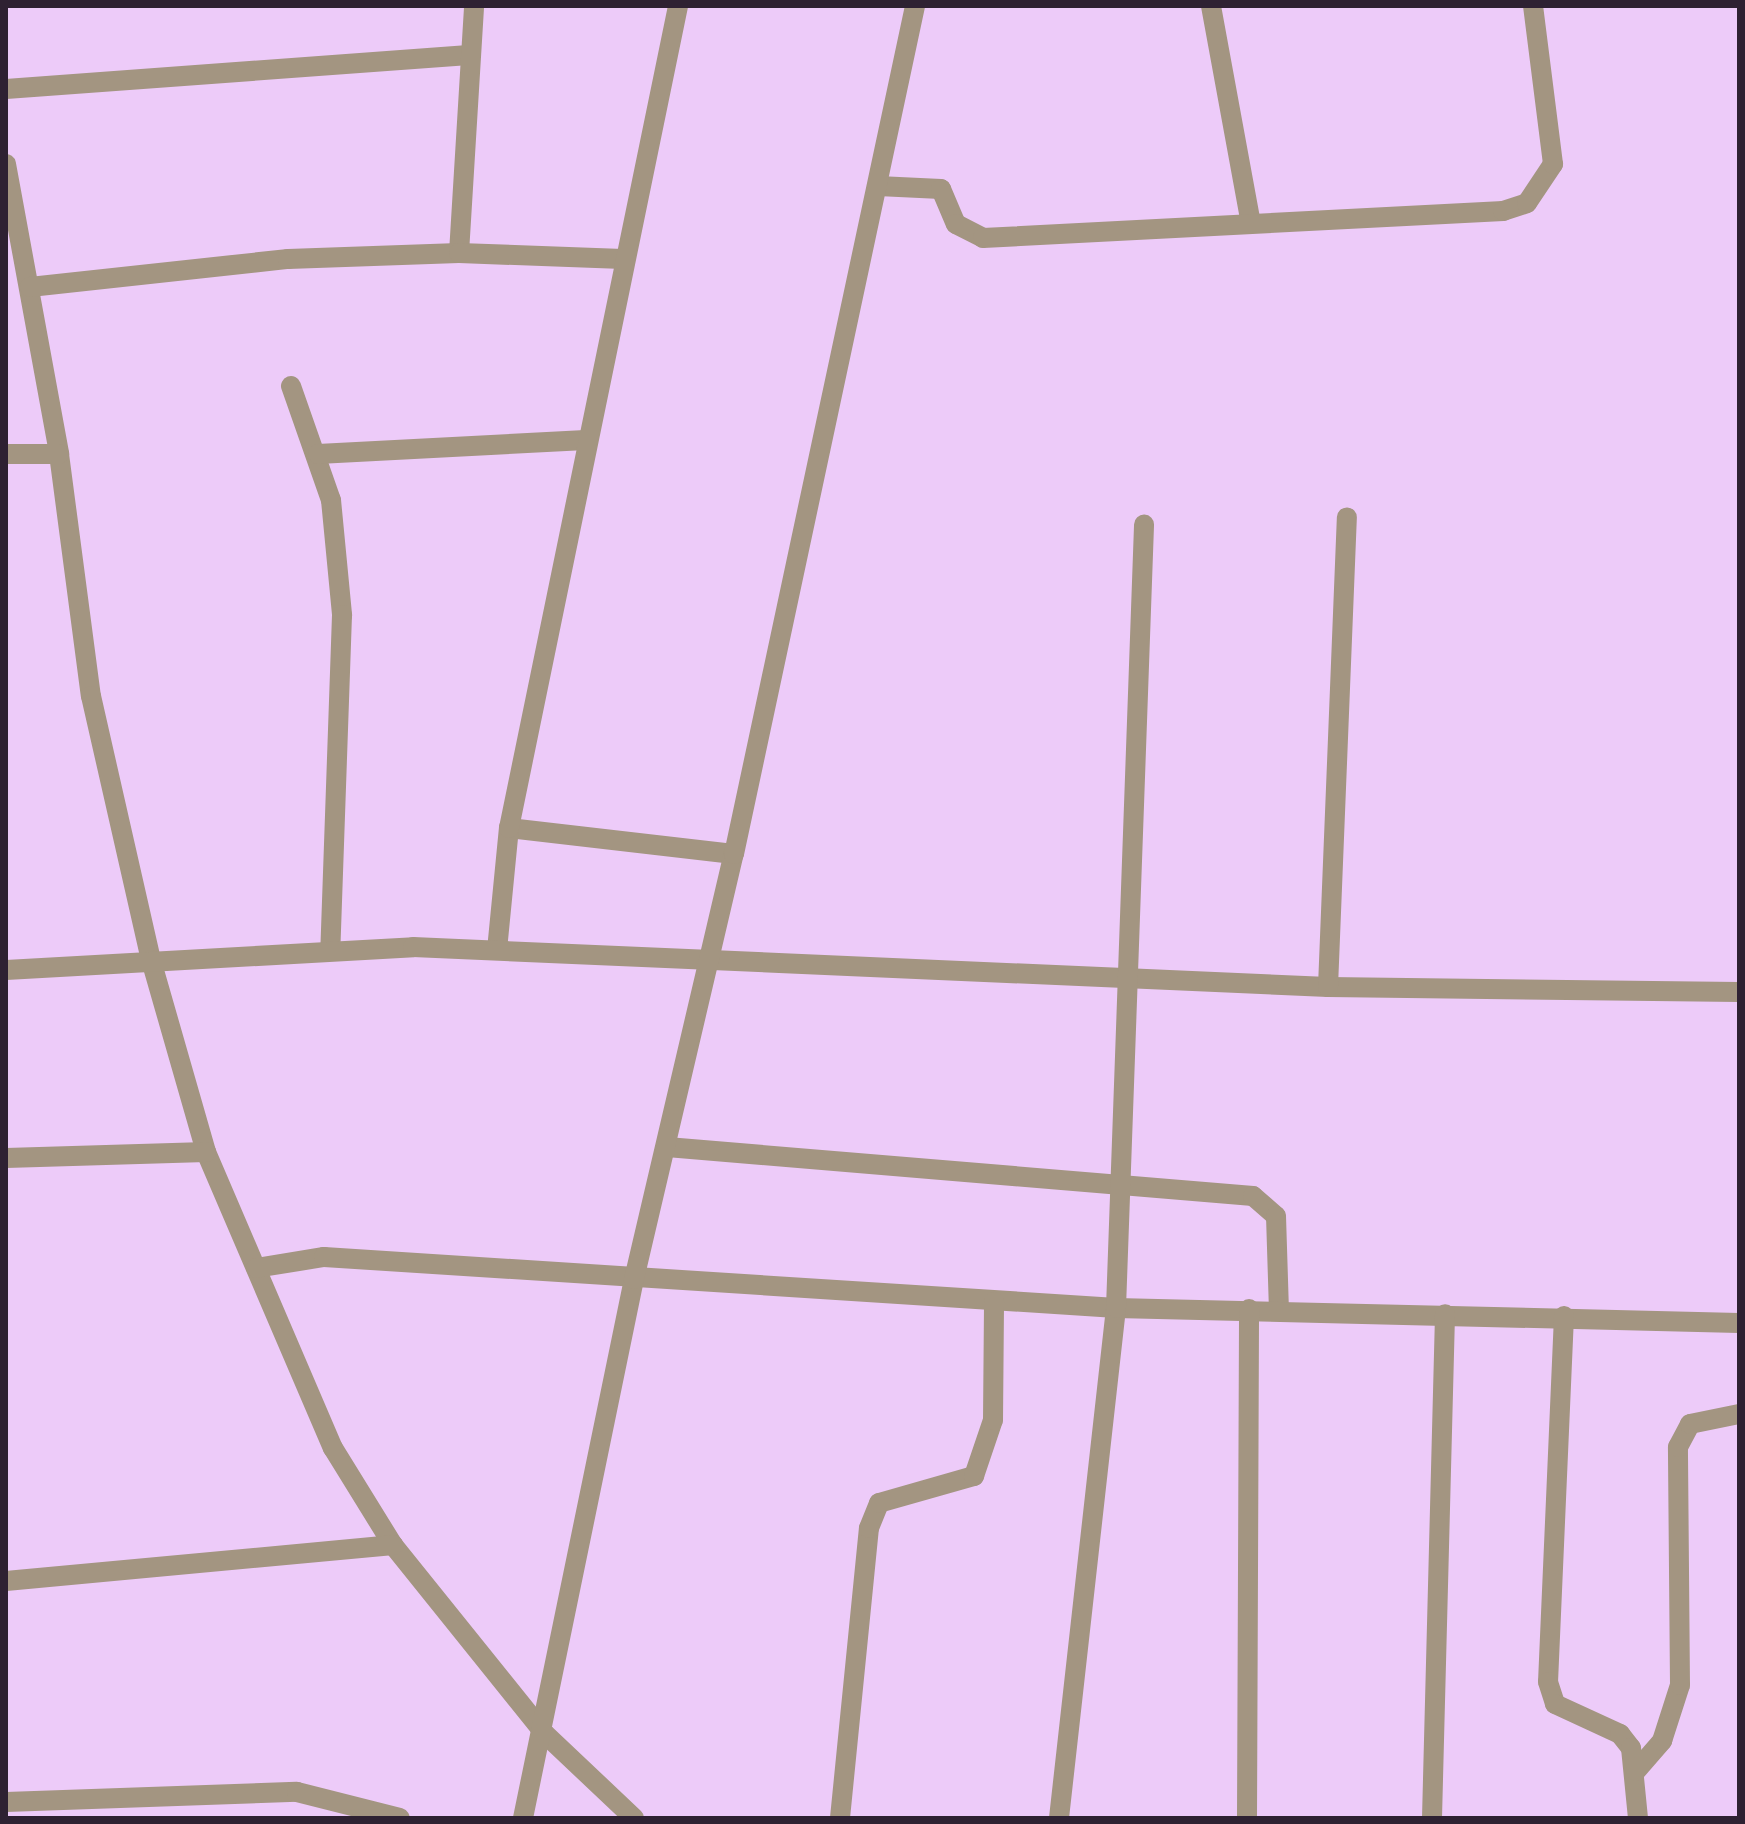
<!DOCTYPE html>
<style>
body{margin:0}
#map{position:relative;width:1745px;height:1824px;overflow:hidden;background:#edcbf9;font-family:"Crimson Pro",serif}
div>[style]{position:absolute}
.street>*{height:20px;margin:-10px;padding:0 10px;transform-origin:10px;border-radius:10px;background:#a39581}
span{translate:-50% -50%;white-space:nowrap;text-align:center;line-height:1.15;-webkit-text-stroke:8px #f2defa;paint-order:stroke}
.frame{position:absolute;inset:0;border:8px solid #2e2132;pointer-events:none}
</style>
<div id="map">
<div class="street">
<i style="left:1211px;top:6px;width:221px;rotate:79.6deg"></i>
<i style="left:6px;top:89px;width:464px;rotate:-4.2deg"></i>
<i style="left:6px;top:164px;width:295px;rotate:79.6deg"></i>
<i style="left:59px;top:454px;width:244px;rotate:82.5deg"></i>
<i style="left:91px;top:696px;width:271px;rotate:77.2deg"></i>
<i style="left:151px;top:960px;width:200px;rotate:74deg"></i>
<i style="left:206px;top:1152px;width:322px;rotate:66.8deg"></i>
<i style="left:333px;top:1448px;width:114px;rotate:58.3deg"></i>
<i style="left:393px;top:1545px;width:241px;rotate:51.2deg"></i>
<i style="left:544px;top:1733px;width:124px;rotate:43.4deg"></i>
<i style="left:878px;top:186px;width:63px;rotate:2.7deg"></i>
<i style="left:941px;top:189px;width:38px;rotate:67deg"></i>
<i style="left:956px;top:224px;width:30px;rotate:27deg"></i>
<i style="left:983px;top:238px;width:521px;rotate:-2.97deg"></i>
<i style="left:1503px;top:211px;width:25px;rotate:-18deg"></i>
<i style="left:1527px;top:203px;width:47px;rotate:-56.3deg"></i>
<i style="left:1553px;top:164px;width:159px;rotate:-97.2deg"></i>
<i style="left:459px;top:253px;width:247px;rotate:-86.5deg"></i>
<i style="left:30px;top:287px;width:260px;rotate:-6.2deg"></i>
<i style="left:288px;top:259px;width:171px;rotate:-2deg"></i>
<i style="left:459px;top:253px;width:164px;rotate:2.1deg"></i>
<i style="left:291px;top:386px;width:121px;rotate:70.7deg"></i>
<i style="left:331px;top:500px;width:116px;rotate:84.5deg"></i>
<i style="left:342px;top:615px;width:336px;rotate:92deg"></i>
<i style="left:6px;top:454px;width:53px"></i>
<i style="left:318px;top:454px;width:268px;rotate:-3deg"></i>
<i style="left:509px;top:828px;width:226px;rotate:6.6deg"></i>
<i style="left:497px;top:950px;width:123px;rotate:-84.4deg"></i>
<i style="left:509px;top:828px;width:839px;rotate:-78.38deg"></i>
<i style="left:6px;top:970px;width:408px;rotate:-3.2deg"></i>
<i style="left:413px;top:947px;width:916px;rotate:2.5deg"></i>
<i style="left:1328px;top:987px;width:411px;rotate:0.7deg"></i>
<i style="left:1328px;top:987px;width:470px;rotate:-87.7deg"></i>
<i style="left:667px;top:1147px;width:588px;rotate:4.78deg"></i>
<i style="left:1253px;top:1196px;width:30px;rotate:41deg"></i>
<i style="left:1276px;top:1216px;width:94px;rotate:88.2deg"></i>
<i style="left:6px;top:1158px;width:200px;rotate:-1.7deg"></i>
<i style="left:256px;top:1268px;width:69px;rotate:-9.2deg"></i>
<i style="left:324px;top:1257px;width:794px;rotate:3.68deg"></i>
<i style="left:1116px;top:1308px;width:623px;rotate:1.38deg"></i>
<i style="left:1564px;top:1316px;width:366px;rotate:92.5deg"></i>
<i style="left:1548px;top:1682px;width:23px;rotate:72deg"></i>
<i style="left:1555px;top:1704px;width:72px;rotate:24.8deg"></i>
<i style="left:1620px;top:1734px;width:18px;rotate:52deg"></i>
<i style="left:1631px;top:1748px;width:70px;rotate:84.3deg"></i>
<i style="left:6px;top:1581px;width:389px;rotate:-5.3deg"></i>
<i style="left:1636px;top:1771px;width:40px;rotate:-49deg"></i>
<i style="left:1662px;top:1741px;width:59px;rotate:-72.2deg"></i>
<i style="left:1680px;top:1685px;width:238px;rotate:-90.5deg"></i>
<i style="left:1678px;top:1447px;width:26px;rotate:-62deg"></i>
<i style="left:1690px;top:1424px;width:50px;rotate:-11.5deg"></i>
<i style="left:6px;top:1802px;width:291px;rotate:-2deg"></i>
<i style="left:297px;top:1792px;width:106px;rotate:14.2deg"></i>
<i style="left:523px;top:1818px;width:550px;rotate:-78.36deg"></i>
<i style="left:634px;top:1279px;width:437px;rotate:-76.8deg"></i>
<i style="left:734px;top:854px;width:867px;rotate:-77.95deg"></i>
<i style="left:840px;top:1818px;width:291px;rotate:-84.3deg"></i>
<i style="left:869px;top:1528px;width:27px;rotate:-68deg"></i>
<i style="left:879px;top:1503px;width:99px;rotate:-15.9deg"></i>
<i style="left:974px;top:1476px;width:59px;rotate:-71.3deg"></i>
<i style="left:993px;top:1420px;width:118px;rotate:-89.5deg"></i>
<i style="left:1059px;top:1818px;width:513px;rotate:-83.62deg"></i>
<i style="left:1116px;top:1308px;width:784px;rotate:-87.95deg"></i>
<i style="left:1247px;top:1818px;width:509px;rotate:-89.77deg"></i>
<i style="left:1432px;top:1818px;width:504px;rotate:-88.52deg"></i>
</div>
<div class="frame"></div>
</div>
